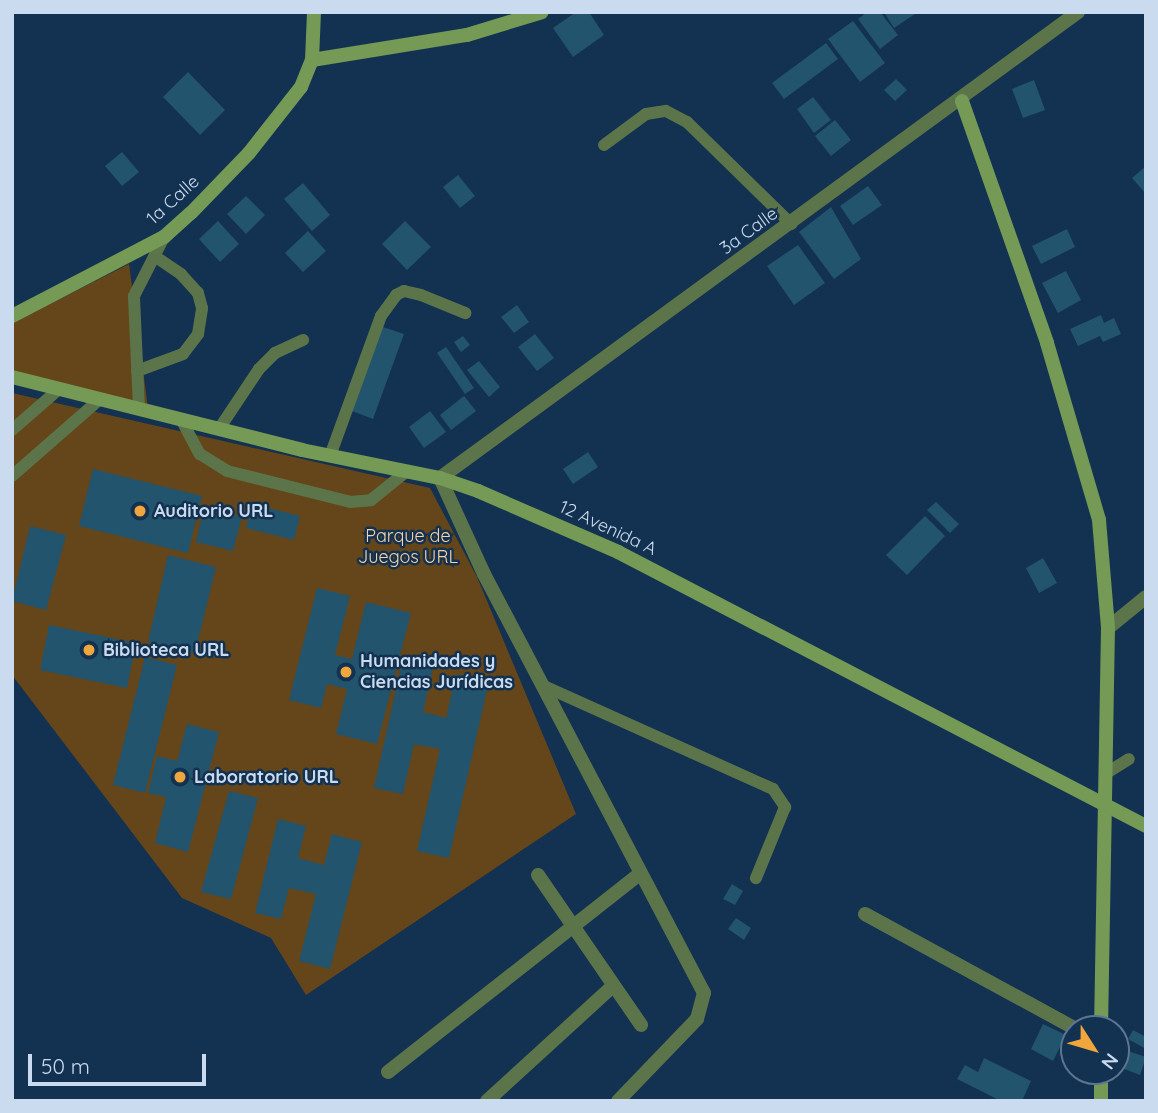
<!DOCTYPE html>
<meta charset="utf-8">
<style>
body{margin:0}
#map{position:relative;width:1158px;height:1113px;overflow:hidden;background:#133150;font-family:Quicksand,sans-serif}
div>[style]{position:absolute}
.green>*{inset:0;background:#65461a}
.building>*{inset:0;background:#22546d}
.lane>*{height:12px;margin:-6px;padding:0 6px;transform-origin:6px;border-radius:6px;background:#5c744a}
.street>*{height:14px;margin:-7px;padding:0 7px;transform-origin:7px;border-radius:7px;background:#5c744a}
.secondary>*{height:14px;margin:-7px;padding:0 7px;transform-origin:7px;border-radius:7px;background:#749a55}
.dots>*{width:19px;height:19px;translate:-50% -50%;box-sizing:border-box;border:4px solid #133150;border-radius:50%}
span{translate:-50% -50%;white-space:nowrap;text-align:center;line-height:1.15;-webkit-text-stroke:5px #133150;paint-order:stroke}
.street-label{font-size:18px;color:#cadbef}
.poi-label{font-size:18px;color:#cadbef;font-weight:700}
.left{translate:0 -50%;text-align:left}
.park-label{font-size:18px;color:#f9d3a4}
.frame{position:absolute;inset:0;border:14px solid #cadbef;pointer-events:none}
.north{position:absolute;left:1060px;top:1015px;width:70px;height:70px;box-sizing:border-box;background:#133150;border:2px solid #5c7590;border-radius:50%;rotate:127deg;font-size:19px;font-weight:700;line-height:28px;text-align:center;color:#cadbef}
.north::after{content:'';display:block;margin:auto;width:24px;height:32px;background:#efa73d;clip-path:polygon(50% 0,100% 100%,50% 72%,0 100%)}
.scale{position:absolute;left:28px;top:1054px;width:178px;height:32px;box-sizing:border-box;border:4px solid #cadbef;border-top:0;padding-left:9px;font-size:21px;line-height:24px;white-space:nowrap;color:#cadbef;-webkit-text-stroke:5px #133150;paint-order:stroke}
</style>
<div id="map">
<div class="green">
<i style="clip-path:polygon(129px 264px,148px 408px,12px 372px,12px 323px)"></i>
<i style="clip-path:polygon(12px 393px,430px 488px,477px 577px,576px 814px,306px 995px,271px 938px,182px 898px,12px 675px)"></i>
</div>
<div class="building">
<i style="clip-path:polygon(576px 12px,589px 12px,604px 35px,573px 57px,553px 28px)"></i>
<i style="clip-path:polygon(867px 12px,880px 12px,898px 35px,880px 49px,858px 19px)"></i>
<i style="clip-path:polygon(884px 12px,918px 12px,894px 28px)"></i>
<i style="clip-path:polygon(853px 21px,885px 63px,860px 82px,828px 39px)"></i>
<i style="clip-path:polygon(826px 43px,838px 59px,784px 99px,772px 83px)"></i>
<i style="clip-path:polygon(188px 72px,225px 110px,200px 135px,163px 97px)"></i>
<i style="clip-path:polygon(896px 79px,907px 90px,895px 101px,884px 90px)"></i>
<i style="clip-path:polygon(1034px 80px,1045px 110px,1023px 118px,1012px 89px)"></i>
<i style="clip-path:polygon(813px 97px,831px 120px,814px 133px,797px 109px)"></i>
<i style="clip-path:polygon(835px 120px,851px 140px,831px 156px,815px 136px)"></i>
<i style="clip-path:polygon(122px 152px,139px 172px,122px 186px,105px 166px)"></i>
<i style="clip-path:polygon(1146px 166px,1146px 194px,1132px 178px)"></i>
<i style="clip-path:polygon(458px 175px,475px 196px,460px 208px,443px 187px)"></i>
<i style="clip-path:polygon(303px 183px,330px 215px,312px 231px,284px 199px)"></i>
<i style="clip-path:polygon(868px 186px,882px 205px,853px 225px,840px 206px)"></i>
<i style="clip-path:polygon(246px 196px,265px 215px,246px 234px,227px 214px)"></i>
<i style="clip-path:polygon(831px 207px,861px 259px,834px 279px,799px 232px)"></i>
<i style="clip-path:polygon(218px 221px,239px 244px,220px 262px,199px 239px)"></i>
<i style="clip-path:polygon(405px 221px,431px 247px,407px 270px,382px 244px)"></i>
<i style="clip-path:polygon(1067px 229px,1075px 247px,1041px 264px,1032px 246px)"></i>
<i style="clip-path:polygon(308px 231px,326px 251px,303px 272px,285px 253px)"></i>
<i style="clip-path:polygon(798px 245px,825px 283px,794px 305px,767px 266px)"></i>
<i style="clip-path:polygon(1066px 271px,1081px 300px,1058px 313px,1042px 283px)"></i>
<i style="clip-path:polygon(517px 305px,529px 322px,514px 333px,501px 317px)"></i>
<i style="clip-path:polygon(1101px 315px,1104px 323px,1114px 318px,1121px 334px,1103px 342px,1100px 336px,1078px 346px,1070px 329px)"></i>
<i style="clip-path:polygon(383px 327px,404px 334px,373px 419px,352px 411px)"></i>
<i style="clip-path:polygon(535px 334px,554px 358px,537px 371px,518px 347px)"></i>
<i style="clip-path:polygon(463px 336px,470px 345px,461px 352px,454px 342px)"></i>
<i style="clip-path:polygon(446px 347px,474px 388px,465px 394px,437px 353px)"></i>
<i style="clip-path:polygon(479px 361px,500px 387px,489px 397px,467px 370px)"></i>
<i style="clip-path:polygon(464px 396px,476px 411px,451px 430px,440px 415px)"></i>
<i style="clip-path:polygon(430px 411px,446px 432px,424px 448px,409px 427px)"></i>
<i style="clip-path:polygon(588px 452px,598px 467px,573px 484px,563px 469px)"></i>
<i style="clip-path:polygon(93px 469px,202px 496px,188px 553px,79px 526px)"></i>
<i style="clip-path:polygon(936px 502px,959px 524px,950px 533px,927px 510px)"></i>
<i style="clip-path:polygon(252px 504px,300px 516px,294px 540px,246px 528px)"></i>
<i style="clip-path:polygon(204px 507px,242px 517px,233px 551px,196px 542px)"></i>
<i style="clip-path:polygon(925px 516px,945px 536px,907px 575px,886px 555px)"></i>
<i style="clip-path:polygon(30px 526px,66px 535px,46px 610px,12px 601px)"></i>
<i style="clip-path:polygon(168px 555px,216px 567px,195px 653px,148px 642px)"></i>
<i style="clip-path:polygon(1043px 558px,1057px 583px,1039px 593px,1026px 568px)"></i>
<i style="clip-path:polygon(317px 588px,350px 596px,335px 655px,352px 659px,366px 602px,411px 613px,377px 744px,336px 734px,347px 689px,327px 684px,321px 708px,289px 700px)"></i>
<i style="clip-path:polygon(49px 625px,136px 643px,127px 688px,40px 670px)"></i>
<i style="clip-path:polygon(145px 657px,177px 665px,145px 793px,113px 785px)"></i>
<i style="clip-path:polygon(403px 658px,434px 664px,423px 712px,446px 718px,456px 674px,489px 681px,449px 858px,417px 851px,440px 749px,414px 744px,403px 794px,374px 788px)"></i>
<i style="clip-path:polygon(187px 724px,219px 732px,188px 852px,155px 843px,166px 797px,148px 793px,157px 756px,177px 761px)"></i>
<i style="clip-path:polygon(229px 791px,258px 798px,231px 899px,201px 892px)"></i>
<i style="clip-path:polygon(278px 819px,306px 826px,298px 858px,324px 865px,332px 834px,362px 842px,330px 969px,299px 961px,316px 894px,289px 888px,281px 919px,255px 913px)"></i>
<i style="clip-path:polygon(732px 884px,743px 891px,735px 905px,723px 899px)"></i>
<i style="clip-path:polygon(736px 918px,751px 928px,744px 940px,728px 929px)"></i>
<i style="clip-path:polygon(1043px 1024px,1066px 1035px,1053px 1061px,1031px 1049px)"></i>
<i style="clip-path:polygon(1133px 1030px,1146px 1037px,1144px 1048px,1128px 1039px)"></i>
<i style="clip-path:polygon(1125px 1050px,1146px 1057px,1140px 1075px,1119px 1067px)"></i>
<i style="clip-path:polygon(984px 1058px,1031px 1081px,1022px 1101px,1001px 1101px,957px 1079px,965px 1065px,978px 1072px)"></i>
</div>
<div class="lane">
<i style="left:604px;top:145px;width:52px;rotate:-36.4deg"></i>
<i style="left:646px;top:114px;width:20px;rotate:-9deg"></i>
<i style="left:666px;top:111px;width:24px;rotate:28deg"></i>
<i style="left:687px;top:122px;width:146px;rotate:44.4deg"></i>
<i style="left:137px;top:371px;width:49px;rotate:-20.3deg"></i>
<i style="left:183px;top:354px;width:25px;rotate:-53deg"></i>
<i style="left:198px;top:334px;width:26px;rotate:-81deg"></i>
<i style="left:202px;top:308px;width:16px;rotate:-105deg"></i>
<i style="left:198px;top:293px;width:25px;rotate:-132deg"></i>
<i style="left:181px;top:274px;width:32px;rotate:-146deg"></i>
<i style="left:139px;top:408px;width:112px;rotate:-92.6deg"></i>
<i style="left:134px;top:296px;width:66px;rotate:-63deg"></i>
<i style="left:181px;top:419px;width:40px;rotate:62deg"></i>
<i style="left:200px;top:454px;width:32px;rotate:32deg"></i>
<i style="left:227px;top:471px;width:127px;rotate:14.1deg"></i>
<i style="left:350px;top:502px;width:21px;rotate:-5deg"></i>
<i style="left:371px;top:500px;width:46px;rotate:-38.9deg"></i>
<i style="left:219px;top:429px;width:72px;rotate:-56.3deg"></i>
<i style="left:259px;top:369px;width:23px;rotate:-45deg"></i>
<i style="left:275px;top:353px;width:31px;rotate:-25deg"></i>
<i style="left:12px;top:430px;width:62px;rotate:-41.1deg"></i>
<i style="left:330px;top:456px;width:149px;rotate:-70deg"></i>
<i style="left:381px;top:316px;width:26px;rotate:-54deg"></i>
<i style="left:396px;top:295px;width:9px;rotate:-27deg"></i>
<i style="left:404px;top:291px;width:17px;rotate:13deg"></i>
<i style="left:421px;top:295px;width:48px;rotate:22.2deg"></i>
<i style="left:12px;top:476px;width:117px;rotate:-41.2deg"></i>
<i style="left:546px;top:687px;width:249px;rotate:24.2deg"></i>
<i style="left:773px;top:789px;width:22px;rotate:56deg"></i>
<i style="left:785px;top:807px;width:77px;rotate:112.2deg"></i>
<i style="left:1105px;top:774px;width:28px;rotate:-32deg"></i>
</div>
<div class="street">
<i style="left:1108px;top:628px;width:49px;rotate:-39.2deg"></i>
<i style="left:538px;top:875px;width:182px;rotate:55.5deg"></i>
<i style="left:865px;top:914px;width:240px;rotate:28.6deg"></i>
<i style="left:388px;top:1072px;width:320px;rotate:-38.2deg"></i>
<i style="left:487px;top:1101px;width:171px;rotate:-42.4deg"></i>
<i style="left:618px;top:1101px;width:114px;rotate:-46.1deg"></i>
<i style="left:697px;top:1019px;width:27px;rotate:-75deg"></i>
<i style="left:704px;top:993px;width:473px;rotate:-117.7deg"></i>
<i style="left:484px;top:574px;width:106px;rotate:-114.6deg"></i>
<i style="left:440px;top:478px;width:790px;rotate:-36.14deg"></i>
</div>
<div class="secondary">
<i style="left:312px;top:60px;width:157px;rotate:-9.2deg"></i>
<i style="left:467px;top:35px;width:78px;rotate:-17deg"></i>
<i style="left:962px;top:101px;width:256px;rotate:70.6deg"></i>
<i style="left:1047px;top:343px;width:184px;rotate:73.6deg"></i>
<i style="left:1099px;top:520px;width:108px;rotate:85.2deg"></i>
<i style="left:1108px;top:628px;width:401px;rotate:91deg"></i>
<i style="left:12px;top:316px;width:171px;rotate:-27.5deg"></i>
<i style="left:164px;top:237px;width:36px;rotate:-42deg"></i>
<i style="left:191px;top:213px;width:83px;rotate:-46deg"></i>
<i style="left:249px;top:153px;width:84px;rotate:-51.8deg"></i>
<i style="left:301px;top:87px;width:29px;rotate:-68deg"></i>
<i style="left:312px;top:60px;width:48px;rotate:-87.6deg"></i>
<i style="left:12px;top:377px;width:299px;rotate:14.1deg"></i>
<i style="left:302px;top:450px;width:141px;rotate:11.5deg"></i>
<i style="left:440px;top:478px;width:40px;rotate:18.9deg"></i>
<i style="left:478px;top:491px;width:153px;rotate:23.5deg"></i>
<i style="left:618px;top:552px;width:595px;rotate:27.43deg"></i>
<i style="left:1101px;top:1071px;width:30px;rotate:90deg"></i>
</div>
<div class="dots">
<i style="left:140px;top:511px;background:#efa73d"></i>
<i style="left:89px;top:650px;background:#efa73d"></i>
<i style="left:346px;top:672px;background:#efa73d"></i>
<i style="left:180px;top:777px;background:#efa73d"></i>
</div>
<div class="street-label">
<span style="left:173px;top:200px;rotate:-42deg">1a Calle</span>
<span style="left:749px;top:231px;rotate:-36deg">3a Calle</span>
<span style="left:608px;top:528px;rotate:25deg">12 Avenida A</span>
</div>
<div class="poi-label">
<span class="left" style="left:154px;top:511px">Auditorio URL</span>
<span class="left" style="left:103px;top:650px">Biblioteca URL</span>
<span class="left" style="left:360px;top:672px">Humanidades y<br>Ciencias Jurídicas</span>
<span class="left" style="left:194px;top:777px">Laboratorio URL</span>
</div>
<div class="park-label">
<span style="left:408px;top:547px">Parque de<br>Juegos URL</span>
</div>
<div class="frame"></div>
<div class="north">N</div>
<div class="scale">50 m</div>
</div>
